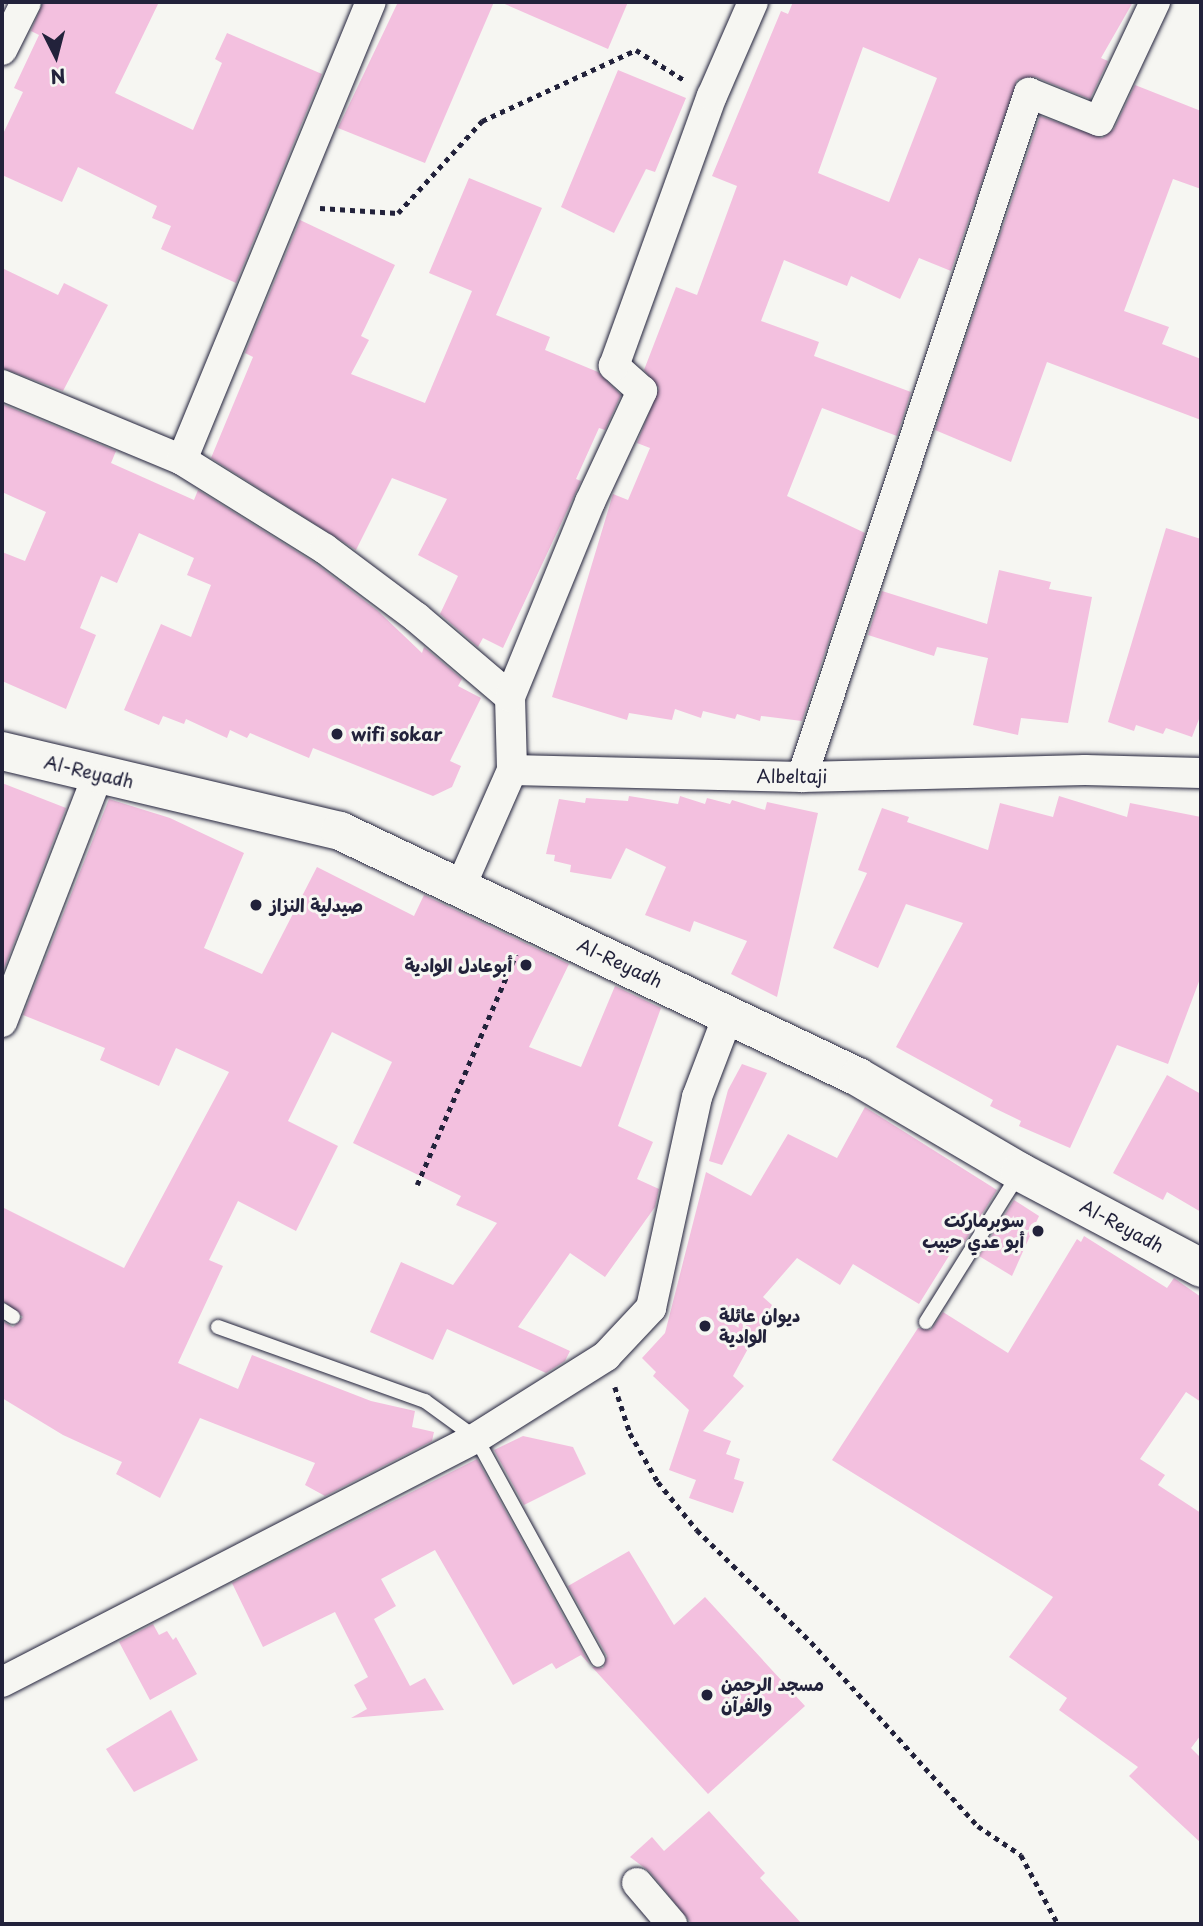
<!DOCTYPE html>
<meta charset="utf-8">
<style>
body{margin:0}
#map{position:relative;width:1203px;height:1926px;overflow:hidden;background:#f6f6f2;font-family:"Playpen Sans","Playpen Sans Arabic",sans-serif}
div>[style]{position:absolute}
.building>*{inset:0;background:#f3c0df}
.path>*{height:4.5px;margin-top:-2.25px;transform-origin:0;background:repeating-linear-gradient(90deg,#22223b 0 5px,transparent 0 10px)}
.roads{filter:drop-shadow(0 0 2px #22223b) drop-shadow(0 0 2px #22223b)}
.lane>*{height:14px;margin:-7px;padding:0 7px;transform-origin:7px;border-radius:7px;background:#f6f6f2}
.street>*{height:30px;margin:-15px;padding:0 15px;transform-origin:15px;border-radius:15px;background:#f6f6f2}
.secondary>*{height:38px;margin:-19px;padding:0 19px;transform-origin:19px;border-radius:19px;background:#f6f6f2}
.dots>*{width:19px;height:19px;translate:-50% -50%;box-sizing:border-box;border:4px solid #f6f6f2;border-radius:50%}
span{translate:-50% -50%;white-space:nowrap;text-align:center;line-height:1.15;-webkit-text-stroke:6px #f6f6f2;paint-order:stroke}
.poi-label{font-size:18px;color:#22223b;font-weight:700}
.left{translate:0 -50%;text-align:left}
.right{translate:-100% -50%;text-align:right}
.street-label{font-size:18px;color:#22223b}
.frame{position:absolute;inset:0;border:4px solid #22223b;pointer-events:none}
.north{position:absolute;left:21px;top:21px;width:70px;height:70px;-webkit-text-stroke:5px #f6f6f2;paint-order:stroke;rotate:174deg;font-size:19px;font-weight:700;line-height:28px;text-align:center;color:#22223b}
.north::after{content:'';display:block;margin:auto;width:24px;height:32px;background:#22223b;clip-path:polygon(50% 0,100% 100%,50% 72%,0 100%)}
</style>
<div id="map">
<div class="building">
<i style="clip-path:polygon(43px 2px,159px 2px,115px 93px,193px 130px,222px 63px,215px 59px,227px 33px,322px 74px,236px 283px,161px 249px,171px 226px,152px 218px,157px 206px,78px 167px,62px 202px,2px 175px,2px 136px,23px 92px,14px 88px,39px 35px,31px 31px)"></i>
<i style="clip-path:polygon(398px 2px,494px 2px,425px 163px,338px 128px)"></i>
<i style="clip-path:polygon(500px 2px,628px 2px,608px 49px)"></i>
<i style="clip-path:polygon(evenodd,793px 2px,1133px 2px,1101px 58px,1108px 61px,1090px 99px,1035px 77px,1017px 80px,951px 271px,919px 258px,900px 299px,851px 276px,847px 286px,784px 260px,761px 321px,819px 342px,814px 356px,911px 392px,897px 436px,822px 408px,787px 496px,865px 533px,802px 721px,761px 716px,760px 721px,737px 714px,735px 719px,703px 711px,701px 718px,675px 709px,672px 720px,629px 713px,627px 720px,552px 697px,613px 494px,628px 500px,650px 448px,637px 443px,659px 388px,644px 370px,676px 287px,697px 295px,737px 186px,712px 176px,781px 11px,788px 14px,793px 2px,863px 47px,937px 78px,889px 202px,818px 173px,863px 47px)"></i>
<i style="clip-path:polygon(618px 70px,686px 98px,655px 172px,646px 169px,614px 233px,561px 207px)"></i>
<i style="clip-path:polygon(1135px 85px,1201px 111px,1201px 189px,1173px 179px,1124px 311px,1169px 327px,1162px 344px,1201px 359px,1201px 420px,1047px 362px,1011px 462px,935px 430px,1040px 116px,1102px 138px,1114px 129px)"></i>
<i style="clip-path:polygon(469px 178px,542px 208px,496px 315px,550px 337px,545px 350px,598px 372px,621px 395px,605px 430px,599px 428px,576px 479px,581px 481px,503px 648px,483px 638px,478px 647px,440px 614px,458px 576px,418px 555px,447px 499px,392px 478px,356px 550px,211px 458px,253px 357px,245px 353px,300px 220px,395px 265px,361px 336px,369px 340px,351px 374px,425px 403px,472px 291px,429px 273px)"></i>
<i style="clip-path:polygon(2px 268px,58px 295px,64px 283px,108px 305px,63px 391px,2px 368px)"></i>
<i style="clip-path:polygon(2px 404px,116px 451px,111px 463px,194px 500px,198px 490px,315px 563px,378px 611px,422px 653px,424px 647px,462px 679px,458px 686px,481px 698px,450px 761px,461px 766px,452px 787px,433px 796px,313px 748px,309px 758px,250px 733px,247px 738px,230px 730px,227px 738px,186px 719px,184px 724px,163px 716px,159px 725px,124px 710px,161px 624px,191px 637px,211px 585px,187px 575px,194px 558px,139px 533px,117px 583px,101px 576px,80px 628px,96px 635px,66px 709px,2px 681px,2px 552px,25px 561px,46px 512px,2px 492px)"></i>
<i style="clip-path:polygon(1166px 528px,1201px 539px,1201px 714px,1192px 737px,1166px 728px,1163px 734px,1136px 725px,1134px 731px,1108px 722px)"></i>
<i style="clip-path:polygon(999px 570px,1051px 582px,1049px 589px,1092px 597px,1068px 723px,1021px 718px,1018px 735px,973px 725px,988px 658px,937px 647px,934px 656px,868px 635px,882px 591px,987px 624px)"></i>
<i style="clip-path:polygon(2px 783px,66px 808px,2px 974px)"></i>
<i style="clip-path:polygon(629px 796px,678px 804px,680px 796px,705px 804px,707px 798px,730px 804px,732px 800px,765px 810px,767px 802px,818px 813px,777px 997px,731px 974px,747px 941px,694px 921px,690px 932px,645px 915px,666px 867px,626px 848px,611px 879px,570px 872px,571px 865px,554px 861px,555px 855px,546px 854px,559px 799px,585px 803px,586px 798px,628px 801px)"></i>
<i style="clip-path:polygon(1059px 796px,1127px 817px,1130px 803px,1201px 817px,1201px 976px,1168px 1064px,1117px 1045px,1070px 1148px,1019px 1126px,1021px 1121px,990px 1106px,993px 1100px,896px 1047px,963px 923px,906px 904px,878px 968px,833px 948px,867px 873px,858px 870px,882px 808px,909px 817px,907px 822px,988px 850px,1000px 803px,1053px 817px)"></i>
<i style="clip-path:polygon(109px 799px,170px 818px,244px 853px,204px 948px,262px 974px,317px 867px,414px 916px,424px 895px,569px 964px,529px 1047px,581px 1067px,615px 986px,661px 1008px,618px 1126px,653px 1142px,637px 1179px,659px 1189px,655px 1207px,605px 1277px,570px 1253px,518px 1327px,570px 1351px,565px 1361px,546px 1373px,447px 1329px,433px 1360px,370px 1332px,401px 1262px,453px 1285px,497px 1223px,456px 1205px,461px 1196px,353px 1143px,392px 1062px,332px 1032px,288px 1121px,338px 1146px,296px 1231px,238px 1201px,209px 1260px,223px 1266px,178px 1363px,238px 1389px,252px 1355px,371px 1401px,415px 1411px,412px 1427px,434px 1432px,432px 1441px,325px 1496px,305px 1485px,315px 1463px,200px 1418px,160px 1498px,116px 1474px,122px 1462px,63px 1435px,2px 1398px,2px 1321px,13px 1327px,23px 1317px,2px 1300px,2px 1207px,124px 1268px,229px 1072px,176px 1048px,159px 1086px,100px 1060px,105px 1048px,23px 1015px)"></i>
<i style="clip-path:polygon(742px 1064px,767px 1073px,722px 1165px,709px 1161px,728px 1090px)"></i>
<i style="clip-path:polygon(1167px 1075px,1201px 1094px,1201px 1212px,1167px 1192px,1163px 1200px,1113px 1173px)"></i>
<i style="clip-path:polygon(865px 1107px,997px 1190px,962px 1246px,957px 1243px,919px 1304px,853px 1264px,840px 1285px,797px 1258px,763px 1297px,772px 1305px,733px 1376px,744px 1386px,703px 1431px,731px 1441px,726px 1454px,740px 1459px,734px 1479px,744px 1482px,733px 1513px,689px 1498px,696px 1480px,669px 1470px,689px 1410px,653px 1376px,656px 1372px,642px 1358px,665px 1333px,706px 1172px,751px 1196px,788px 1134px,837px 1158px)"></i>
<i style="clip-path:polygon(1014px 1200px,1039px 1216px,1012px 1276px,979px 1256px)"></i>
<i style="clip-path:polygon(1084px 1236px,1167px 1288px,1174px 1278px,1201px 1297px,1201px 1402px,1186px 1392px,1140px 1459px,1165px 1475px,1158px 1485px,1201px 1513px,1201px 1735px,1191px 1748px,1201px 1758px,1201px 1843px,1129px 1776px,1138px 1767px,1059px 1710px,1067px 1698px,1009px 1657px,1053px 1597px,832px 1460px,918px 1328px,931px 1330px,943px 1312px,1008px 1353px,1077px 1239px,1081px 1242px)"></i>
<i style="clip-path:polygon(523px 1436px,573px 1447px,586px 1474px,524px 1505px,494px 1450px)"></i>
<i style="clip-path:polygon(477px 1459px,590px 1665px,581px 1655px,556px 1669px,552px 1663px,513px 1685px,435px 1550px,381px 1579px,396px 1606px,374px 1619px,410px 1686px,425px 1678px,444px 1710px,351px 1718px,367px 1709px,354px 1685px,368px 1677px,335px 1612px,263px 1647px,232px 1583px)"></i>
<i style="clip-path:polygon(629px 1551px,674px 1625px,705px 1597px,805px 1706px,708px 1794px,592px 1667px,603px 1668px,607px 1656px,568px 1586px)"></i>
<i style="clip-path:polygon(153px 1624px,159px 1635px,167px 1631px,173px 1640px,176px 1637px,197px 1674px,150px 1700px,119px 1642px)"></i>
<i style="clip-path:polygon(171px 1710px,198px 1760px,134px 1792px,106px 1749px)"></i>
<i style="clip-path:polygon(709px 1811px,765px 1873px,760px 1878px,802px 1924px,692px 1924px,650px 1872px,630px 1857px,652px 1837px,664px 1851px)"></i>
</div>
<div class="path">
<i style="left:320px;top:208px;width:78px;rotate:3.7deg"></i>
<i style="left:398px;top:213px;width:125px;rotate:-47.6deg"></i>
<i style="left:482px;top:121px;width:170px;rotate:-24.8deg"></i>
<i style="left:636px;top:50px;width:57px;rotate:32deg"></i>
<i style="left:417px;top:1185px;width:251px;rotate:-66.8deg"></i>
<i style="left:615px;top:1387px;width:48px;rotate:71.9deg"></i>
<i style="left:630px;top:1433px;width:56px;rotate:60.3deg"></i>
<i style="left:658px;top:1482px;width:62px;rotate:50.9deg"></i>
<i style="left:697px;top:1530px;width:160px;rotate:44.5deg"></i>
<i style="left:811px;top:1642px;width:248px;rotate:47.8deg"></i>
<i style="left:978px;top:1826px;width:52px;rotate:34deg"></i>
<i style="left:1021px;top:1855px;width:78px;rotate:61.8deg"></i>
</div>
<div class="roads">
<div class="lane">
<i style="left:2px;top:1310px;width:13px;rotate:32deg"></i>
<i style="left:926px;top:1322px;width:175px;rotate:-57.9deg"></i>
<i style="left:218px;top:1327px;width:220px;rotate:19.7deg"></i>
<i style="left:425px;top:1401px;width:63px;rotate:36deg"></i>
<i style="left:476px;top:1438px;width:253px;rotate:61.2deg"></i>
</div>
<div class="street">
<i style="left:2px;top:50px;width:54px;rotate:-63.4deg"></i>
<i style="left:2px;top:385px;width:195px;rotate:22.6deg"></i>
<i style="left:182px;top:460px;width:168px;rotate:31.9deg"></i>
<i style="left:325px;top:549px;width:114px;rotate:36.8deg"></i>
<i style="left:416px;top:617px;width:123px;rotate:40.4deg"></i>
<i style="left:510px;top:697px;width:73px;rotate:88.4deg"></i>
<i style="left:182px;top:460px;width:495px;rotate:-67.6deg"></i>
<i style="left:510px;top:697px;width:211px;rotate:-67.7deg"></i>
<i style="left:590px;top:502px;width:123px;rotate:-64.9deg"></i>
<i style="left:642px;top:391px;width:38px;rotate:-138deg"></i>
<i style="left:614px;top:366px;width:287px;rotate:-70.1deg"></i>
<i style="left:712px;top:96px;width:103px;rotate:-66.4deg"></i>
<i style="left:802px;top:777px;width:721px;rotate:-71.64deg"></i>
<i style="left:1029px;top:93px;width:75px;rotate:21.8deg"></i>
<i style="left:1099px;top:121px;width:132px;rotate:-64.8deg"></i>
<i style="left:460px;top:888px;width:129px;rotate:-66.2deg"></i>
<i style="left:512px;top:770px;width:290px;rotate:1.4deg"></i>
<i style="left:802px;top:777px;width:283px;rotate:-1.4deg"></i>
<i style="left:1085px;top:770px;width:116px;rotate:1.5deg"></i>
<i style="left:2px;top:1022px;width:266px;rotate:-68.8deg"></i>
<i style="left:2px;top:1682px;width:533px;rotate:-27.24deg"></i>
<i style="left:476px;top:1438px;width:154px;rotate:-32.2deg"></i>
<i style="left:606px;top:1356px;width:66px;rotate:-46.8deg"></i>
<i style="left:651px;top:1308px;width:216px;rotate:-77.7deg"></i>
<i style="left:697px;top:1097px;width:90px;rotate:-69.1deg"></i>
<i style="left:637px;top:1883px;width:54px;rotate:49.5deg"></i>
</div>
<div class="secondary">
<i style="left:2px;top:751px;width:347px;rotate:13.3deg"></i>
<i style="left:340px;top:831px;width:573px;rotate:25.4deg"></i>
<i style="left:858px;top:1077px;width:188px;rotate:30.4deg"></i>
<i style="left:1020px;top:1172px;width:205px;rotate:27.9deg"></i>
</div>
</div>
<div class="dots">
<i style="left:337px;top:734px;background:#22223b"></i>
<i style="left:256px;top:905px;background:#22223b"></i>
<i style="left:526px;top:965px;background:#22223b"></i>
<i style="left:1038px;top:1231px;background:#22223b"></i>
<i style="left:705px;top:1326px;background:#22223b"></i>
<i style="left:707px;top:1695px;background:#22223b"></i>
</div>
<div class="poi-label">
<span class="left" style="left:351px;top:734px">wifi sokar</span>
<span class="left" style="left:270px;top:905px">صيدلية النزاز</span>
<span class="right" style="left:512px;top:965px">أبوعادل الوادية</span>
<span class="right" style="left:1024px;top:1231px">سوبرماركت<br>أبو عدي حبيب</span>
<span class="left" style="left:719px;top:1326px">ديوان عائلة<br>الوادية</span>
<span class="left" style="left:721px;top:1695px">مسجد الرحمن<br>والفرآن</span>
</div>
<div class="street-label">
<span style="left:89px;top:772px;rotate:13deg">Al-Reyadh</span>
<span style="left:792px;top:776px">Albeltaji</span>
<span style="left:620px;top:963px;rotate:25deg">Al-Reyadh</span>
<span style="left:1122px;top:1226px;rotate:28deg">Al-Reyadh</span>
</div>
<div class="frame"></div>
<div class="north">N</div>
</div>
